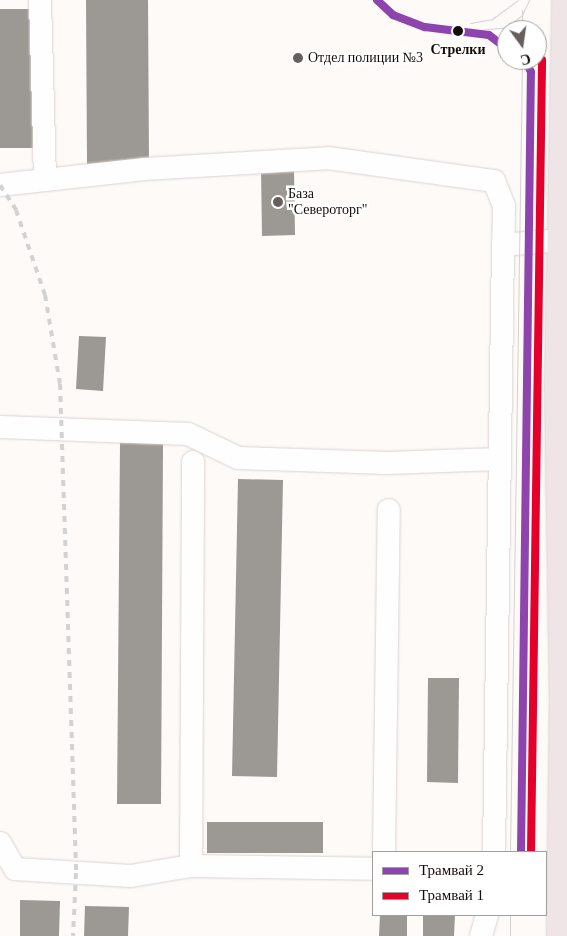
<!DOCTYPE html>
<meta charset="utf-8">
<style>
body{margin:0}
#map{position:relative;width:567px;height:936px;overflow:hidden;background:#fdfaf8;font-family:"Times New Roman",serif}
div>[style]{position:absolute}
.building>*{inset:0;background:#9c9894}
.roads{filter:drop-shadow(0 0 1px #dad4d2) drop-shadow(0 0 1px #dad4d2)}
.minor>*{height:22px;margin:-11px;padding:0 11px;transform-origin:11px;border-radius:11px;background:#fffefe}
.major>*{height:28px;margin:-14px;padding:0 14px;transform-origin:14px;border-radius:14px;background:#efe5e6}
.tram>*{height:1px;margin:-0.5px;padding:0 0.5px;transform-origin:0.5px;border-radius:0.5px;background:#d3d2d2}
.rail>*{height:4px;margin-top:-2px;transform-origin:0;background:repeating-linear-gradient(90deg,#d3d2d2 0 6px,transparent 0 12px)}
.tram-1>*{height:8px;margin:-4px;padding:0 4px;transform-origin:4px;border-radius:4px;background:#8e44ad}
.tram-2>*{height:8px;margin:-4px;padding:0 4px;transform-origin:4px;border-radius:4px;background:#e4002b}
.dots>*{width:14px;height:14px;translate:-50% -50%;box-sizing:border-box;border:2px solid #fff;border-radius:50%}
span{translate:-50% -50%;white-space:nowrap;text-align:center;line-height:1.15;-webkit-text-stroke:5px #fff;paint-order:stroke}
.stop-label{font-size:14px;color:#140c09;font-weight:700}
.poi-label{font-size:14px;color:#140c09}
.left{translate:0 -50%;text-align:left}
.legend{position:absolute;left:372px;top:851px;width:175px;height:65px;box-sizing:border-box;background:#fff;border:1px solid #a19e9d;margin:0;padding:6px 9px;list-style:none;font-size:15px;color:#140c09}
.legend li{display:flex;align-items:center;gap:10px;height:25px}
.legend b{width:25px;border:1px solid #a19e9d}
.north{position:absolute;left:497px;top:20px;width:50px;height:50px;box-sizing:border-box;background:#fff;border:1px solid #a19e9d;border-radius:50%;rotate:166deg;font-size:14px;font-weight:700;line-height:20px;text-align:center;color:#140c09}
.north::after{content:'';display:block;margin:auto;width:18px;height:22px;background:#665f5d;clip-path:polygon(50% 0,100% 100%,50% 72%,0 100%)}
</style>
<div id="map">
<div class="building">
<i style="clip-path:polygon(86px 0,148px 0,149px 164px,87px 164px)"></i>
<i style="clip-path:polygon(0 9px,36px 9px,37px 148px,0 148px)"></i>
<i style="clip-path:polygon(294px 169px,295px 235px,262px 236px,261px 170px)"></i>
<i style="clip-path:polygon(79px 336px,106px 337px,103px 391px,76px 389px)"></i>
<i style="clip-path:polygon(120px 443px,163px 443px,161px 804px,117px 804px)"></i>
<i style="clip-path:polygon(238px 479px,283px 480px,277px 777px,232px 776px)"></i>
<i style="clip-path:polygon(428px 678px,459px 678px,458px 783px,427px 782px)"></i>
<i style="clip-path:polygon(207px 822px,323px 822px,323px 853px,207px 853px)"></i>
<i style="clip-path:polygon(20px 900px,60px 901px,59px 936px,20px 936px)"></i>
<i style="clip-path:polygon(85px 906px,129px 907px,128px 936px,84px 936px)"></i>
<i style="clip-path:polygon(380px 915px,407px 915px,407px 936px,379px 936px)"></i>
<i style="clip-path:polygon(423px 915px,455px 915px,454px 936px,423px 936px)"></i>
</div>
<div class="roads">
<div class="minor">
<i style="left:40px;top:0;width:180px;rotate:88.4deg"></i>
<i style="left:0;top:185px;width:146px;rotate:-6.3deg"></i>
<i style="left:145px;top:169px;width:183px;rotate:-3.4deg"></i>
<i style="left:328px;top:158px;width:168px;rotate:7.9deg"></i>
<i style="left:494px;top:181px;width:27px;rotate:68deg"></i>
<i style="left:504px;top:206px;width:39px;rotate:91deg"></i>
<i style="left:503px;top:245px;width:58px;rotate:-4.9deg"></i>
<i style="left:0;top:427px;width:188px;rotate:2.1deg"></i>
<i style="left:188px;top:434px;width:55px;rotate:25.6deg"></i>
<i style="left:238px;top:458px;width:149px;rotate:1.9deg"></i>
<i style="left:387px;top:463px;width:113px;rotate:-2deg"></i>
<i style="left:0;top:843px;width:30px;rotate:60deg"></i>
<i style="left:15px;top:869px;width:116px;rotate:3.5deg"></i>
<i style="left:131px;top:876px;width:61px;rotate:-9.5deg"></i>
<i style="left:191px;top:866px;width:182px;rotate:0.9deg"></i>
<i style="left:384px;top:852px;width:342px;rotate:-89.2deg"></i>
<i style="left:494px;top:852px;width:607px;rotate:-89.15deg"></i>
<i style="left:191px;top:866px;width:404px;rotate:-89.7deg"></i>
<i style="left:481px;top:936px;width:22px;rotate:-74deg"></i>
</div>
<div class="major">
<i style="left:561px;top:936px;width:230px;rotate:-89.3deg"></i>
<i style="left:564px;top:706px;width:326px;rotate:-90.9deg"></i>
<i style="left:559px;top:380px;width:380px;rotate:-88.9deg"></i>
</div>
</div>
<div class="tram">
<i style="left:470px;top:23px;width:22px;rotate:-10deg"></i>
<i style="left:492px;top:19px;width:32px;rotate:-36deg"></i>
<i style="left:522px;top:30px;width:20px;rotate:-90deg"></i>
<i style="left:470px;top:31px;width:37px;rotate:-6deg"></i>
<i style="left:507px;top:27px;width:19px;rotate:-39deg"></i>
<i style="left:522px;top:15px;width:17px;rotate:-65deg"></i>
<i style="left:510px;top:852px;width:792px;rotate:-89.13deg"></i>
<i style="left:510px;top:936px;width:21px;rotate:-90deg"></i>
</div>
<div class="rail">
<i style="left:0;top:185px;width:30px;rotate:57deg"></i>
<i style="left:16px;top:210px;width:90px;rotate:71.2deg"></i>
<i style="left:45px;top:295px;width:90px;rotate:80.4deg"></i>
<i style="left:60px;top:384px;width:489px;rotate:88.1deg"></i>
<i style="left:76px;top:873px;width:63px;rotate:92.7deg"></i>
</div>
<div class="tram-1">
<i style="left:377px;top:0;width:22px;rotate:43deg"></i>
<i style="left:393px;top:15px;width:34px;rotate:21deg"></i>
<i style="left:425px;top:27px;width:64px;rotate:7.1deg"></i>
<i style="left:489px;top:35px;width:23px;rotate:38deg"></i>
<i style="left:521px;top:852px;width:780px;rotate:-89.27deg"></i>
<i style="left:531px;top:72px;width:13px;rotate:-117deg"></i>
</div>
<div class="tram-2">
<i style="left:531px;top:852px;width:792px;rotate:-89.2deg"></i>
</div>
<div class="dots">
<i style="left:458px;top:31px;background:#140c09"></i>
<i style="left:298px;top:58px;background:#665f5d"></i>
<i style="left:278px;top:202px;background:#665f5d"></i>
</div>
<div class="stop-label">
<span style="left:458px;top:50px">Стрелки</span>
</div>
<div class="poi-label">
<span class="left" style="left:308px;top:58px">Отдел полиции №3</span>
<span class="left" style="left:288px;top:202px">База<br>"Североторг"</span>
</div>
<ul class="legend">
<li><b style="height:6px;background:#8e44ad"></b>Трамвай 2</li>
<li><b style="height:6px;background:#e4002b"></b>Трамвай 1</li>
</ul>
<div class="north">С</div>
</div>
